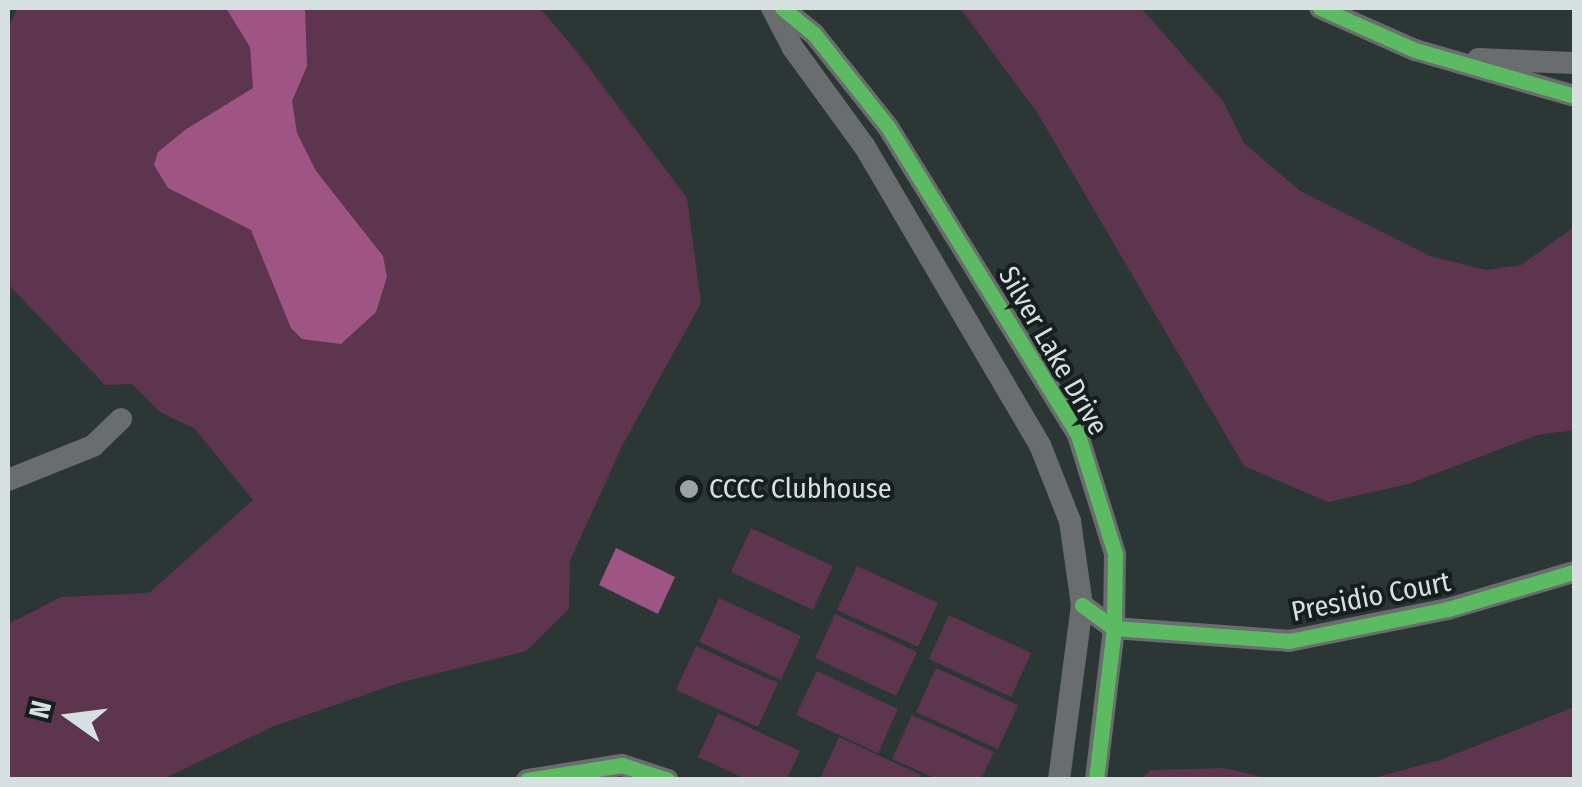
<!DOCTYPE html>
<style>
body{margin:0}
#map{position:relative;width:1582px;height:787px;overflow:hidden;background:#2c3634;font-family:"Fira Sans Condensed",sans-serif}
div>[style]{position:absolute}
.green>*{inset:0;background:#5d354f}
.water>*{inset:0;background:#9f5583}
.minor>*{height:22px;margin:-11px;padding:0 11px;transform-origin:11px;border-radius:11px;background:#6a6d6d}
.cycleway>*{height:15px;margin:-7.5px;padding:0 7.5px;transform-origin:7.5px;border-radius:7.5px;background:#5cba63}
.dots>*{width:28px;height:28px;translate:-50% -50%;box-sizing:border-box;border:5px solid #171e1e;border-radius:50%}
span{translate:-50% -50%;white-space:nowrap;text-align:center;line-height:1.15;-webkit-text-stroke:8px #171e1e;paint-order:stroke}
.street-label{font-size:28px;color:#d7e0e0}
.poi-label{font-size:28px;color:#d7e0e0}
.left{translate:0 -50%;text-align:left}
.frame{position:absolute;inset:0;border:10px solid #d7e0e0;pointer-events:none}
.north{position:absolute;left:20px;top:667px;width:100px;height:100px;-webkit-text-stroke:8px #171e1e;paint-order:stroke;rotate:284deg;font-size:28px;font-weight:700;line-height:40px;text-align:center;color:#d7e0e0}
.north::after{content:'';display:block;margin:auto;width:35px;height:45px;background:#d7e0e0;clip-path:polygon(50% 0,100% 100%,50% 72%,0 100%)}
</style>
<div id="map">
<div class="green">
<i style="clip-path:polygon(17px 8px,540px 8px,577px 52px,687px 198px,701px 303px,621px 448px,570px 561px,569px 609px,526px 651px,402px 682px,274px 726px,163px 779px,8px 780px,8px 624px,61px 597px,149px 593px,253px 500px,195px 429px,160px 412px,132px 384px,105px 385px,8px 284px,8px 30px)"></i>
<i style="clip-path:polygon(960px 8px,1141px 8px,1223px 101px,1244px 143px,1300px 191px,1430px 256px,1486px 270px,1521px 265px,1574px 227px,1574px 430px,1537px 435px,1408px 484px,1328px 502px,1244px 466px,1038px 114px)"></i>
<i style="clip-path:polygon(751px 528px,833px 566px,813px 610px,731px 572px)"></i>
<i style="clip-path:polygon(857px 566px,938px 603px,918px 647px,837px 610px)"></i>
<i style="clip-path:polygon(719px 598px,801px 636px,781px 680px,699px 642px)"></i>
<i style="clip-path:polygon(835px 614px,917px 652px,896px 696px,815px 658px)"></i>
<i style="clip-path:polygon(949px 615px,1031px 653px,1011px 697px,929px 659px)"></i>
<i style="clip-path:polygon(696px 646px,778px 683px,758px 727px,676px 690px)"></i>
<i style="clip-path:polygon(936px 668px,1018px 705px,998px 749px,916px 712px)"></i>
<i style="clip-path:polygon(817px 671px,898px 709px,878px 753px,796px 715px)"></i>
<i style="clip-path:polygon(1574px 707px,1574px 779px,1142px 779px,1150px 770px,1224px 768px,1261px 777px,1370px 779px,1440px 760px)"></i>
<i style="clip-path:polygon(718px 713px,800px 751px,787px 779px,746px 779px,698px 757px)"></i>
<i style="clip-path:polygon(912px 715px,994px 752px,981px 779px,937px 779px,892px 759px)"></i>
<i style="clip-path:polygon(839px 737px,921px 775px,919px 779px,820px 779px)"></i>
</div>
<div class="water">
<i style="clip-path:polygon(226px 8px,305px 9px,307px 66px,292px 101px,297px 133px,316px 171px,383px 256px,387px 277px,376px 312px,341px 344px,302px 339px,291px 328px,251px 230px,168px 188px,154px 165px,158px 152px,185px 130px,253px 88px,250px 47px)"></i>
<i style="clip-path:polygon(616px 548px,675px 577px,658px 614px,599px 585px)"></i>
</div>
<div class="minor">
<i style="left:772px;top:8px;width:45px;rotate:62.3deg"></i>
<i style="left:793px;top:48px;width:122px;rotate:54deg"></i>
<i style="left:865px;top:147px;width:346px;rotate:59.6deg"></i>
<i style="left:1040px;top:445px;width:82px;rotate:68.5deg"></i>
<i style="left:1070px;top:521px;width:85px;rotate:81.9deg"></i>
<i style="left:1082px;top:605px;width:177px;rotate:97.5deg"></i>
<i style="left:782px;top:8px;width:41px;rotate:39.1deg"></i>
<i style="left:814px;top:34px;width:119px;rotate:51.5deg"></i>
<i style="left:888px;top:127px;width:362px;rotate:58.3deg"></i>
<i style="left:1078px;top:435px;width:125px;rotate:72.7deg"></i>
<i style="left:1115px;top:554px;width:74px;rotate:90.8deg"></i>
<i style="left:1114px;top:628px;width:153px;rotate:96.8deg"></i>
<i style="left:1320px;top:8px;width:104px;rotate:23.9deg"></i>
<i style="left:1415px;top:50px;width:166px;rotate:16.1deg"></i>
<i style="left:1478px;top:59px;width:96px;rotate:2.4deg"></i>
<i style="left:8px;top:480px;width:92px;rotate:-21.8deg"></i>
<i style="left:93px;top:446px;width:39px;rotate:-44deg"></i>
<i style="left:1082px;top:605px;width:39px;rotate:36deg"></i>
<i style="left:1114px;top:628px;width:175px;rotate:4.2deg"></i>
<i style="left:1289px;top:641px;width:162px;rotate:-11.4deg"></i>
<i style="left:1448px;top:609px;width:131px;rotate:-16.4deg"></i>
<i style="left:527px;top:780px;width:96px;rotate:-9deg"></i>
<i style="left:622px;top:765px;width:48px;rotate:18.1deg"></i>
</div>
<div class="cycleway">
<i style="left:782px;top:8px;width:41px;rotate:39.1deg"></i>
<i style="left:814px;top:34px;width:119px;rotate:51.5deg"></i>
<i style="left:888px;top:127px;width:362px;rotate:58.3deg"></i>
<i style="left:1078px;top:435px;width:125px;rotate:72.7deg"></i>
<i style="left:1115px;top:554px;width:74px;rotate:90.8deg"></i>
<i style="left:1114px;top:628px;width:153px;rotate:96.8deg"></i>
<i style="left:1320px;top:8px;width:104px;rotate:23.9deg"></i>
<i style="left:1415px;top:50px;width:166px;rotate:16.1deg"></i>
<i style="left:1082px;top:605px;width:39px;rotate:36deg"></i>
<i style="left:1114px;top:628px;width:175px;rotate:4.2deg"></i>
<i style="left:1289px;top:641px;width:162px;rotate:-11.4deg"></i>
<i style="left:1448px;top:609px;width:131px;rotate:-16.4deg"></i>
<i style="left:527px;top:780px;width:96px;rotate:-9deg"></i>
<i style="left:622px;top:765px;width:48px;rotate:18.1deg"></i>
</div>
<div class="dots">
<i style="left:689px;top:489px;background:#9ba4a4"></i>
</div>
<div class="street-label">
<span style="left:1053px;top:351px;rotate:60deg">Silver Lake Drive</span>
<span style="left:1371px;top:597px;rotate:-11deg">Presidio Court</span>
</div>
<div class="poi-label">
<span class="left" style="left:709px;top:489px">CCCC Clubhouse</span>
</div>
<div class="frame"></div>
<div class="north">N</div>
</div>
